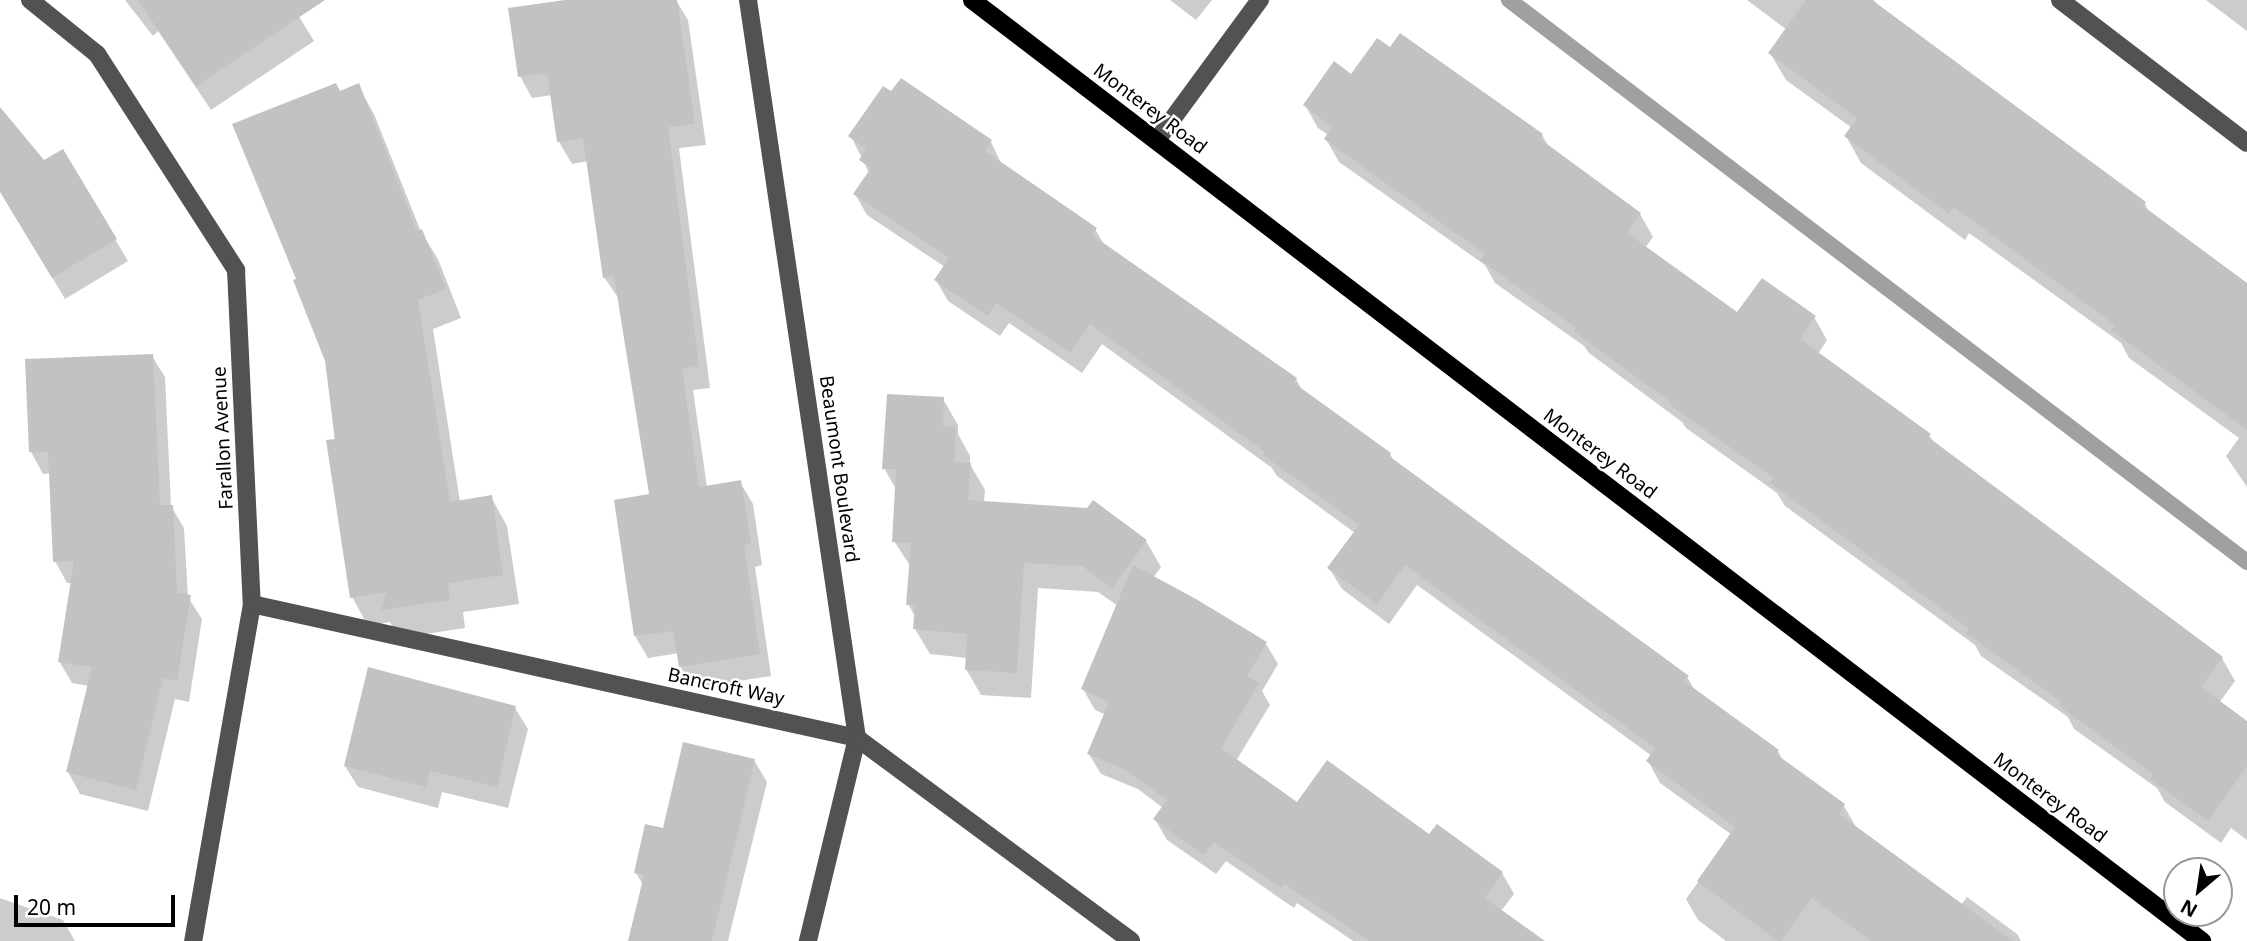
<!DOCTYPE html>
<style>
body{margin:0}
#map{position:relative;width:2247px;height:941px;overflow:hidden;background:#fff;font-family:"Noto Sans",sans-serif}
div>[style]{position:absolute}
.shadow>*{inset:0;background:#0003}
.stream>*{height:16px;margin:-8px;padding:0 8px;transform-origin:8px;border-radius:8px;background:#a0a0a0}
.building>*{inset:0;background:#c2c2c2}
.minor>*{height:18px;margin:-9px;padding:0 9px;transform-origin:9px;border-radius:9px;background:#525252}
.major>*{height:18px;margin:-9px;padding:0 9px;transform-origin:9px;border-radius:9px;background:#000}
span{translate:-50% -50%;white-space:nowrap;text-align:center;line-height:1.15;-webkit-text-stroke:5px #fff;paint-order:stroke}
.street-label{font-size:19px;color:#000}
.north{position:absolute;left:2163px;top:857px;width:70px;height:70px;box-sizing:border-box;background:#fff;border:2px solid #999;border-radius:50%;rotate:209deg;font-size:19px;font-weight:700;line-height:28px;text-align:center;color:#000}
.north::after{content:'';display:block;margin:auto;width:24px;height:32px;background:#000;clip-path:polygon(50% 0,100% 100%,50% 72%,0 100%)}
.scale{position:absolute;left:14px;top:895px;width:161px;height:32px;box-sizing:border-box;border:4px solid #000;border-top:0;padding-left:9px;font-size:21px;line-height:24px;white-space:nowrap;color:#000;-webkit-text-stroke:5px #fff;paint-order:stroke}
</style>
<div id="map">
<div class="shadow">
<i style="clip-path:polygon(125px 0,289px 0,314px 41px,211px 110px,158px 31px,153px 36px)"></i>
<i style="clip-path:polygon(567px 0,676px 0,688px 20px,706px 145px,679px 148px,710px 388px,693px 390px,707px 487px,740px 482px,753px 504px,762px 565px,755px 567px,771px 676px,693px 688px,680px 666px,679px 653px,648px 658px,635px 636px,616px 501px,651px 496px,619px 299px,604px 277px,588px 161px,572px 164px,559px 142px,552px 95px,532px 98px,520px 76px)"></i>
<i style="clip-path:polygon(1170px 0,1212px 0,1196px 20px)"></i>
<i style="clip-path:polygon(1747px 0,1874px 0,1878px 6px,2145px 204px,2150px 214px,2247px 293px,2247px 487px,2226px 456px,2239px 438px,2129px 358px,2121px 343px,1969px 233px,1965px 240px,1861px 163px,1846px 136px,1852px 128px,1786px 80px,1770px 53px,1787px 30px)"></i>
<i style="clip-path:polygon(2206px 0,2247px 0,2247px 31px)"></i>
<i style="clip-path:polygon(1352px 76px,1542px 135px,1550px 149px,1640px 214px,1653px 237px,1645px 248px,1737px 315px,1814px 317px,1827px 340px,1818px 354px,1929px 435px,1935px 444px,2222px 658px,2235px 681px,2219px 703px,2247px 723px,2247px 840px,2231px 828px,2221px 843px,2165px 802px,2157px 788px,2074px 729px,2068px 717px,1981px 656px,1975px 645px,1785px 506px,1777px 493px,1686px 428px,1682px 422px,1589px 353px,1584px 346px,1495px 283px,1485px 265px,1339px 162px,1326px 139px,1328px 135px,1318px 128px,1305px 105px)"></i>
<i style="clip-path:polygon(902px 80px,991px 142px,1002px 165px,1095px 229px,1105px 246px,1296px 379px,1303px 392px,1390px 454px,1394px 461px,1687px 677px,1696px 692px,1778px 751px,1784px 763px,1844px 806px,1856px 827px,1961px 905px,1967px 897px,2017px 934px,2021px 941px,1726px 941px,1698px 920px,1686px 899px,1732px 835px,1660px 783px,1648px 761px,1652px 756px,1417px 585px,1389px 624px,1342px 589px,1329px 568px,1355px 533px,1277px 476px,1272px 468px,1102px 344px,1082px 373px,1009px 323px,1000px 336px,948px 301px,936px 280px,945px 267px,867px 215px,855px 194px,869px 173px,851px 136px)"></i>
<i style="clip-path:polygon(358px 86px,374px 114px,421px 232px,438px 259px,461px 318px,433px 329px,460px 502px,491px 497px,507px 526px,519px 604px,463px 612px,465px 628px,399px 638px,390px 622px,368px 626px,352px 597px,326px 361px,298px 280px,340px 93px)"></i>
<i style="clip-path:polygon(0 110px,43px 162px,63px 151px,128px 261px,65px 299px,0 190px)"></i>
<i style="clip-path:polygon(152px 356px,165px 377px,171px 506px,184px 528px,188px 597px,202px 619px,189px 702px,175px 699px,148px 811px,80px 794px,68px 772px,89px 686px,72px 683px,59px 661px,72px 583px,67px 583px,55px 561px,51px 473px,43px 474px,31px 452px)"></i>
<i style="clip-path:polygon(943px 399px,958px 425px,958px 434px,970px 456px,970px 464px,985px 490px,984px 503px,1146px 541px,1161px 567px,1153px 578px,1266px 644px,1278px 664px,1262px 691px,1270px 705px,1236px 761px,1298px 805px,1430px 836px,1502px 873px,1514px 894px,1501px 911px,1542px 941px,1353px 941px,1297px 903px,1294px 908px,1226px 861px,1216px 874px,1167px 840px,1155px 819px,1163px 808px,1138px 789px,1101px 774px,1089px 754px,1106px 715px,1095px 710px,1083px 689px,1118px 606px,1098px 592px,1038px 588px,1031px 698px,981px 695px,966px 669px,967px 658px,930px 654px,915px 629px,916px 618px,908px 604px,911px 567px,894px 541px,897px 491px,884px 468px)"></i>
<i style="clip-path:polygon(515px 708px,528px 729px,508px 808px,442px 792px,438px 808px,358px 787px,345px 766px)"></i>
<i style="clip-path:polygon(754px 760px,767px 782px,728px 941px,631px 941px,643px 885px,636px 873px,665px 830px)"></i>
<i style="clip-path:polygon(0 898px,63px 920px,75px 941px,0 941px)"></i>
</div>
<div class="stream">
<i style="left:1509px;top:0;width:928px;rotate:37.29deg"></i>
</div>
<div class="building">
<i style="clip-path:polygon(138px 0,325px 0,196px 86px)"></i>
<i style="clip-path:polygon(565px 0,677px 0,695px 124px,668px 127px,699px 366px,682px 369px,699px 487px,741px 480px,751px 544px,744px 545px,760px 654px,679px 667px,673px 631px,634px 636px,614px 500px,649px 494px,614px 276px,603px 278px,583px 138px,557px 142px,547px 73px,518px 77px,508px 8px)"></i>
<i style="clip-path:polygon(1806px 0,1872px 0,2146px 202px,2143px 206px,2247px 283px,2247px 430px,2111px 330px,2115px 325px,1954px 207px,1949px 214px,1844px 136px,1857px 118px,1768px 53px)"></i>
<i style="clip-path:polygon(1400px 33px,1543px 134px,1540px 139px,1641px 213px,1627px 233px,1737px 312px,1762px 278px,1816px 316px,1800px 339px,1931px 434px,1928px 437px,2223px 657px,2201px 687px,2247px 721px,2247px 766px,2208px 821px,2150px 779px,2153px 774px,2059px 706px,2062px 702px,1966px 633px,1969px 629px,1770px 483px,1774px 478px,1670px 405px,1672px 403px,1573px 331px,1576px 328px,1480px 260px,1485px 254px,1324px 139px,1332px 127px,1303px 105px,1334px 61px,1351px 74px,1377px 38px,1390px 47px)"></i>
<i style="clip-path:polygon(901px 78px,992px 140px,985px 151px,1097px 228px,1092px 235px,1297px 378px,1294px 383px,1391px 453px,1389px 456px,1689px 676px,1684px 681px,1779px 750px,1776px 754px,1845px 804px,1839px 814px,2013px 941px,1871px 941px,1812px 898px,1781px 941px,1778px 941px,1697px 881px,1735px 827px,1646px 761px,1655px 748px,1405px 565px,1377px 604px,1327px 568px,1359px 525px,1263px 455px,1265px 452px,1090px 324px,1070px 353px,996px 303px,988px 316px,934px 280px,949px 258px,853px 194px,871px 168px,859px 160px,866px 149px,848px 136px,883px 86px,891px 91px)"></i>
<i style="clip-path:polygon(336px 83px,340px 91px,359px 83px,417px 231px,422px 229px,446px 289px,418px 300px,450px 502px,492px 495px,503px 575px,448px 583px,450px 600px,381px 610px,386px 592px,350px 598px,326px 440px,335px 439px,325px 361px,293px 280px,296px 279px,232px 124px)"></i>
<i style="clip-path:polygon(0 107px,44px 160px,63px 149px,117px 239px,52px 278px,0 192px)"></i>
<i style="clip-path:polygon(153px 354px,160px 505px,173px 505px,177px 593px,191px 595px,177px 681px,163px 678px,136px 790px,66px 772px,92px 667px,58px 662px,74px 561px,53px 562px,48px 452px,29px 452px,25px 359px)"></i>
<i style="clip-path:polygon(887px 394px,944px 397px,943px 427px,956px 428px,954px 462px,971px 463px,968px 500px,1087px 508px,1093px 500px,1147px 540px,1112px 588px,1082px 566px,1024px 563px,1017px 673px,965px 670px,967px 634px,913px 629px,915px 605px,906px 605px,911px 543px,892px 542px,896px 469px,882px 469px)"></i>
<i style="clip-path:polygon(1133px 565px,1196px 599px,1267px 642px,1247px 676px,1259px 683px,1221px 748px,1297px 802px,1327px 760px,1429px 834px,1437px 824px,1503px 872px,1485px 898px,1545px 941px,1369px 941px,1285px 884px,1281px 888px,1214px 842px,1204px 855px,1153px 819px,1167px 800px,1124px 769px,1087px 754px,1109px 702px,1081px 689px)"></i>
<i style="clip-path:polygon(368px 667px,516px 706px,497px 787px,430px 771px,426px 787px,344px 766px)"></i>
<i style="clip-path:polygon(683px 742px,755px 759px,712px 941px,628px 941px,644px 875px,634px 873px,645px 824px,663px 828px)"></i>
</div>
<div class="minor">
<i style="left:30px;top:0;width:86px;rotate:38.9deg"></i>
<i style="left:97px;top:54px;width:257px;rotate:57.2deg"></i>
<i style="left:236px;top:270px;width:334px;rotate:87.3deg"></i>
<i style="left:252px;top:604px;width:342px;rotate:99.9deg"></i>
<i style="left:748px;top:0;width:746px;rotate:81.6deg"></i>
<i style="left:857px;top:738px;width:209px;rotate:103.6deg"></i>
<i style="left:2060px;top:0;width:235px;rotate:37.4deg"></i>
<i style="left:1157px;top:140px;width:174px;rotate:-53.7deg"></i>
<i style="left:252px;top:604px;width:620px;rotate:12.49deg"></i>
<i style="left:857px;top:738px;width:341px;rotate:36.5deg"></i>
</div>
<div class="major">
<i style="left:972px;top:0;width:1549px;rotate:37.42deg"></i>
</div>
<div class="street-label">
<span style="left:1150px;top:109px;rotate:37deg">Monterey Road</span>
<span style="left:223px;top:438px;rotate:-93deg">Farallon Avenue</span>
<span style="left:1600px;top:454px;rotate:37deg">Monterey Road</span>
<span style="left:839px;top:469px;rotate:82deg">Beaumont Boulevard</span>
<span style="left:726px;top:687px;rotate:12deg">Bancroft Way</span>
<span style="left:2050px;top:798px;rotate:37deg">Monterey Road</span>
</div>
<div class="north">N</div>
<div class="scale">20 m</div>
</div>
